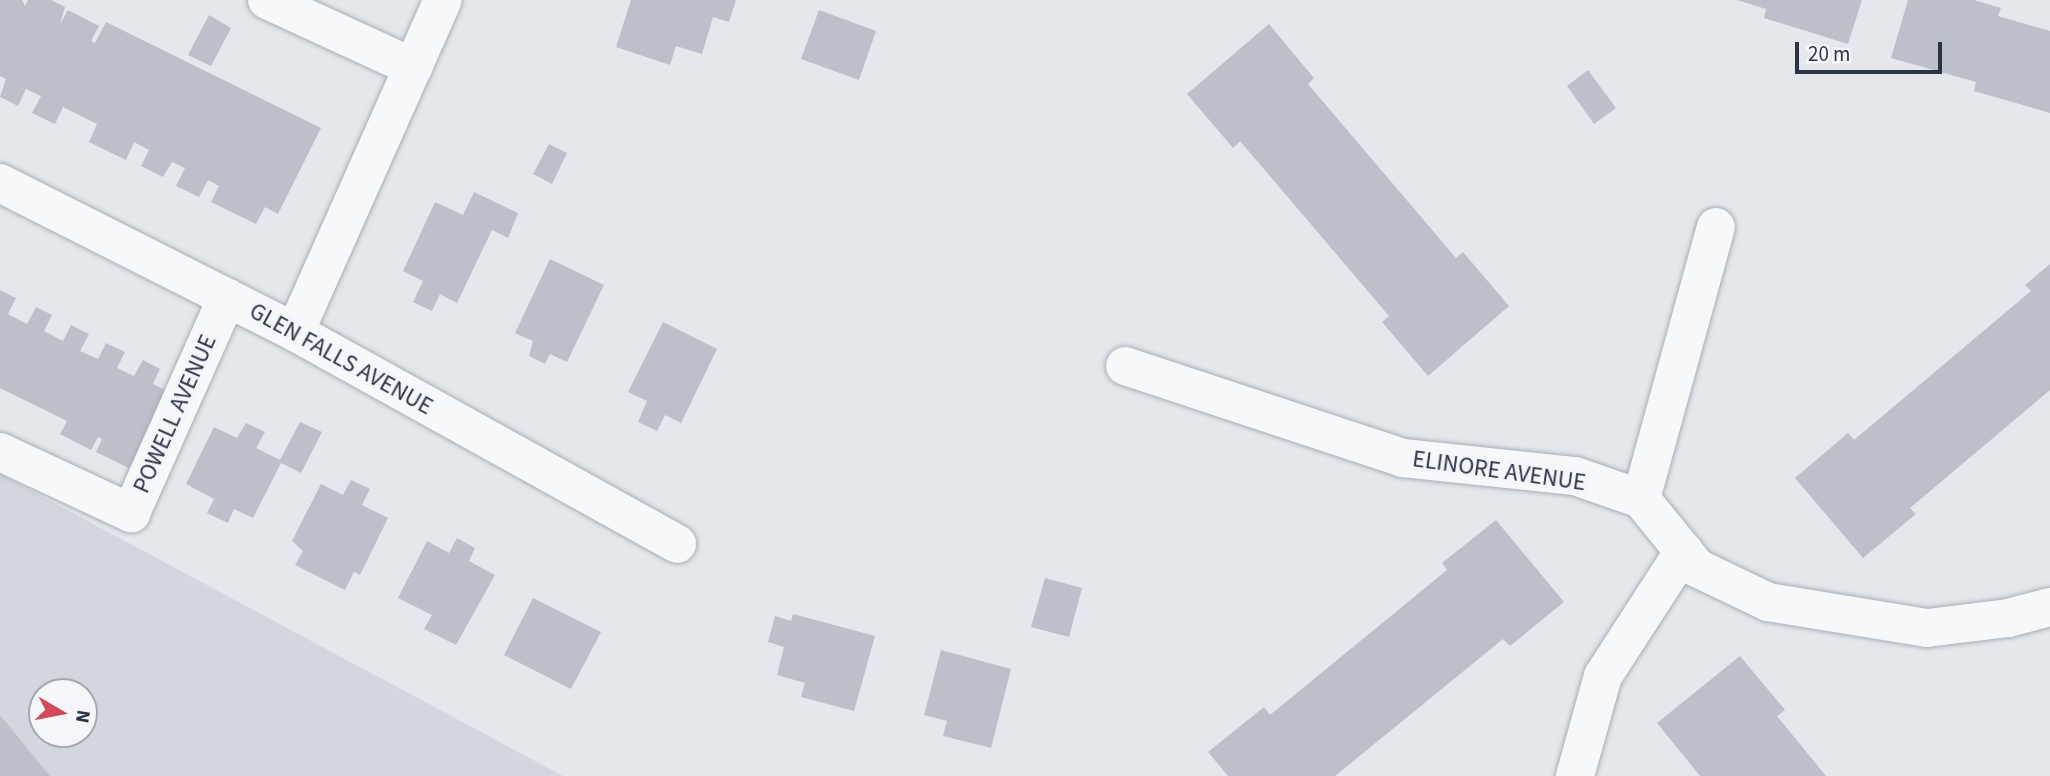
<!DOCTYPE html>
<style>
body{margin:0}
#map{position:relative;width:2050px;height:776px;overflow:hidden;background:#e4e7ec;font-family:"Source Sans 3",sans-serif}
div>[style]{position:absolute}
.built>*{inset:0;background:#d2d6de}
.building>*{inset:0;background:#bbc0ca}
.roads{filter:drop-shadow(0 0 2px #a9aeb7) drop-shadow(0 0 2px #a9aeb7)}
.minor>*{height:38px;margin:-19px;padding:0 19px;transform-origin:19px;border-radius:19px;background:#f7f8fa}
span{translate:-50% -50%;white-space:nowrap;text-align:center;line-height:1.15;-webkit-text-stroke:7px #f4f6f9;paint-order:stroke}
.street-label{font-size:24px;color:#2b3445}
.north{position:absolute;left:28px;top:678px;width:70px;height:70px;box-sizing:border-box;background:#f4f6f9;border:2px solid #a4a8b1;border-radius:50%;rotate:100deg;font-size:19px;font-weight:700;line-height:28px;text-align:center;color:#2b3445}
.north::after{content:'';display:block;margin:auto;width:24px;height:32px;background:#d1495b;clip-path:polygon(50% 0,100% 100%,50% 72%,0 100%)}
.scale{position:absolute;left:1795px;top:42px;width:147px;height:32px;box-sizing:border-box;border:4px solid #2b3445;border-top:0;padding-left:9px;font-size:21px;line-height:24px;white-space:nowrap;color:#2b3445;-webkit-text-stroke:5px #f4f6f9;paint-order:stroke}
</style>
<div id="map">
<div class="built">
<i style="clip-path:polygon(evenodd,0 474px,563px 776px,0 776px,0 474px,42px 692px,84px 692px,84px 734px,42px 734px,42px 692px)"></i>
</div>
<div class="building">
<i style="clip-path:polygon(0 0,22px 0,25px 6px,28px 0,51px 0,65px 7px,60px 24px,68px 10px,99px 26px,91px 41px,95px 43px,106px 22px,321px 128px,278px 214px,265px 207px,256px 224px,211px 202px,219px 186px,208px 180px,199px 197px,176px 186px,185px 168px,172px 162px,163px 177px,141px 166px,149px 150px,134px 142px,126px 160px,89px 142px,97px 124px,63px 107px,55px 124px,32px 113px,41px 96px,26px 89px,18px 106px,0 97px,6px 79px,0 76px)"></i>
<i style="clip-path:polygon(631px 0,736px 0,729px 22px,713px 17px,702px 54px,676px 46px,670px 65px,616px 47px)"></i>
<i style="clip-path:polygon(1737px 0,1862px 0,1848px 44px,1764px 18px,1766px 9px)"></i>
<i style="clip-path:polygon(1908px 0,1974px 0,2001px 8px,1998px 16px,2050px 31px,2050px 113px,1974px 91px,1976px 82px,1891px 58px)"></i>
<i style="clip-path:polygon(819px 10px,876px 31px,859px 80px,801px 59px)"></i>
<i style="clip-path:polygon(209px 15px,231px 28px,211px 66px,188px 55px)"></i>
<i style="clip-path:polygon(1269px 24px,1314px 78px,1308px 84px,1456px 258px,1463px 252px,1509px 306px,1428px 376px,1382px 322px,1389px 316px,1240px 141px,1233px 148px,1187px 94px)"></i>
<i style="clip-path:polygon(1588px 70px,1616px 108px,1594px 124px,1567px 86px)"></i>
<i style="clip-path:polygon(549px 144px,567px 153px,552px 184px,533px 174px)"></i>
<i style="clip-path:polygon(474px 192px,518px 213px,508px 238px,492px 230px,457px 303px,440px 294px,432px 311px,413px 302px,423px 281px,403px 271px,435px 202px,463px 215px)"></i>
<i style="clip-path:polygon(550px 259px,604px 285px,567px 362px,550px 354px,545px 364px,529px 356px,533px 341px,515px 333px)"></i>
<i style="clip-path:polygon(2050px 264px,2050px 390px,1910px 508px,1916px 514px,1863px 558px,1795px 478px,1848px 433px,1854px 440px,2031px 291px,2025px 285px)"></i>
<i style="clip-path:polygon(0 290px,16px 298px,8px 314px,27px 324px,36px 307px,52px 315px,44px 331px,63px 341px,71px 325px,89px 334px,80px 351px,98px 359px,106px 343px,125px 352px,117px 368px,134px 376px,143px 360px,160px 369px,153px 384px,169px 392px,129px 468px,96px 452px,102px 439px,98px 437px,91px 450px,60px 434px,67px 421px,0 388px)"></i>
<i style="clip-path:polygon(663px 322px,717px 349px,681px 423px,665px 415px,657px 431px,638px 422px,647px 401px,628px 392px)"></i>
<i style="clip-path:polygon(300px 422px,322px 432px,301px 473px,281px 463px,253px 518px,234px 509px,228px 523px,207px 513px,214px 499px,186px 484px,214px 427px,237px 438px,246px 423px,265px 432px,256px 448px,280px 460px)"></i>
<i style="clip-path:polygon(351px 480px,370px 489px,362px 505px,388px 518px,360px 575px,354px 572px,345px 590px,295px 565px,303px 551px,292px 541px,321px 484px,343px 495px)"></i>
<i style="clip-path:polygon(1496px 520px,1564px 602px,1510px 646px,1503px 639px,1335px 776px,1228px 776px,1208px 752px,1264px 707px,1270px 715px,1447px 570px,1442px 563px)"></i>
<i style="clip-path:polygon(457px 538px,475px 548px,469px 561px,495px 575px,456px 645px,424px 629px,432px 615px,398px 598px,427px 541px,449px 553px)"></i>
<i style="clip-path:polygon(1045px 578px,1082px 588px,1069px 637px,1031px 627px)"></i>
<i style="clip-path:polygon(533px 598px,601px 632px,571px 689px,504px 655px)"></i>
<i style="clip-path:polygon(793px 614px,875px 636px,854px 711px,801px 697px,805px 683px,777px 675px,784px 647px,768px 642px,775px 616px,791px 621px)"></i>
<i style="clip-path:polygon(941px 650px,1011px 669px,991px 748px,943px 736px,947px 721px,924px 715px)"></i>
<i style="clip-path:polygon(1740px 656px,1785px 710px,1777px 716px,1826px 776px,1700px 776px,1657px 723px)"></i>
<i style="clip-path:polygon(0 715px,50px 776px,0 776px)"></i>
</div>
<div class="roads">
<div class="minor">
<i style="left:267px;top:0;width:161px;rotate:24.7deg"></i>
<i style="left:0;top:183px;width:330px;rotate:26.8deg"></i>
<i style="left:295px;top:332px;width:437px;rotate:29deg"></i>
<i style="left:295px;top:332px;width:363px;rotate:-66deg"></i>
<i style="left:1125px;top:366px;width:293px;rotate:18.3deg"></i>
<i style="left:1403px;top:458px;width:173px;rotate:6deg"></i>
<i style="left:1575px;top:476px;width:70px;rotate:19.2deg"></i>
<i style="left:1641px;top:499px;width:89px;rotate:50.9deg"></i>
<i style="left:1697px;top:568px;width:79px;rotate:25.6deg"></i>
<i style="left:1768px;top:602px;width:161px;rotate:9.3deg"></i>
<i style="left:1927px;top:628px;width:82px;rotate:-7deg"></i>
<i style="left:2008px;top:618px;width:43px;rotate:-14.7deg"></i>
<i style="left:0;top:452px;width:145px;rotate:25deg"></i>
<i style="left:131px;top:513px;width:236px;rotate:-66deg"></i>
<i style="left:1641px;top:499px;width:282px;rotate:-74.6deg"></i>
<i style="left:1575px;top:776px;width:104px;rotate:-74.4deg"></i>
<i style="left:1603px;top:676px;width:149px;rotate:-57.1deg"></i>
</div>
</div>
<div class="street-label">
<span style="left:341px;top:359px;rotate:29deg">GLEN FALLS AVENUE</span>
<span style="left:175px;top:414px;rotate:-66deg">POWELL AVENUE</span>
<span style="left:1499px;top:471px;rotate:8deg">ELINORE AVENUE</span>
</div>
<div class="north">N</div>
<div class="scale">20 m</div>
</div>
